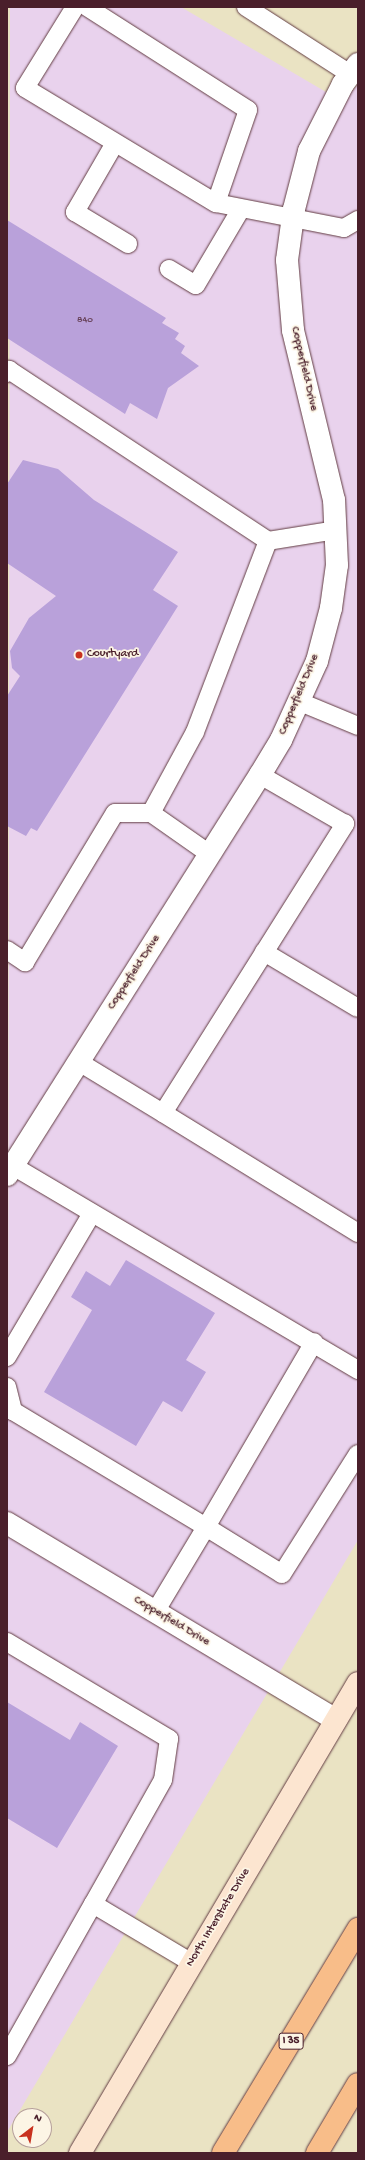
<!DOCTYPE html>
<style>
body{margin:0}
#map{position:relative;width:365px;height:2160px;overflow:hidden;background:#eae3c3;font-family:"Gochi Hand",sans-serif}
div>[style]{position:absolute}
.built>*{inset:0;background:#e9d2ed}
.building>*{inset:0;background:#b9a1da}
.roads{filter:drop-shadow(0 0 1px #623c42) drop-shadow(0 0 1px #623c42)}
.lane>*{height:18px;margin:-9px;padding:0 9px;transform-origin:9px;border-radius:9px;background:#fff}
.street>*{height:22px;margin:-11px;padding:0 11px;transform-origin:11px;border-radius:11px;background:#fff}
.secondary>*{height:22px;margin:-11px;padding:0 11px;transform-origin:11px;border-radius:11px;background:#fce5d0}
.highway>*{height:22px;margin:-11px;padding:0 11px;transform-origin:11px;border-radius:11px;background:#f8bd89}
.dots>*{width:11px;height:11px;translate:-50% -50%;box-sizing:border-box;border:2px solid #fcf5e5;border-radius:50%}
span{translate:-50% -50%;white-space:nowrap;text-align:center;line-height:1.15;-webkit-text-stroke:3.5px #fcf5e5;paint-order:stroke}
.number-label{font-size:10px;color:#664057}
.number-label span{-webkit-text-stroke-width:0}
.shield-label span{padding:1px 3px;background:#fcf5e5;border:1px solid;border-radius:3px;-webkit-text-stroke-width:0}
.shield-label{font-size:11px;color:#4a1f2b;font-weight:700}
.street-label{font-size:12px;color:#4a1f2b}
.poi-label{font-size:12px;color:#4a1f2b}
.left{translate:0 -50%;text-align:left}
.frame{position:absolute;inset:0;border:8px solid #4a1f2b;pointer-events:none}
.north{position:absolute;left:12px;top:2108px;width:40px;height:40px;box-sizing:border-box;background:#fcf5e5;border:1px solid #b59f9b;border-radius:50%;rotate:31deg;font-size:11px;font-weight:700;line-height:16px;text-align:center;color:#4a1f2b}
.north::after{content:'';display:block;margin:auto;width:14px;height:18px;background:#c8321e;clip-path:polygon(50% 0,100% 100%,50% 72%,0 100%)}
</style>
<div id="map">
<div class="built">
<i style="clip-path:polygon(10px 7px,181px 7px,343px 102px,358px 84px,358px 1540px,7px 2132px)"></i>
</div>
<div class="building">
<i style="clip-path:polygon(7px 220px,166px 318px,162px 323px,179px 333px,175px 339px,185px 346px,181px 353px,199px 366px,168px 388px,157px 419px,130px 403px,125px 414px,7px 338px)"></i>
<i style="clip-path:polygon(23px 460px,58px 469px,94px 500px,178px 552px,153px 590px,178px 606px,37px 831px,31px 828px,26px 836px,7px 826px,7px 696px,20px 676px,12px 668px,10px 651px,29px 618px,56px 596px,7px 563px,7px 484px)"></i>
<i style="clip-path:polygon(126px 1260px,215px 1313px,186px 1360px,206px 1372px,182px 1412px,163px 1401px,136px 1446px,44px 1392px,92px 1310px,71px 1297px,86px 1271px,110px 1286px)"></i>
<i style="clip-path:polygon(7px 1702px,70px 1740px,80px 1722px,118px 1746px,57px 1848px,7px 1818px)"></i>
</div>
<div class="roads">
<div class="lane">
<i style="left:75px;top:7px;width:95px;rotate:121.7deg"></i>
<i style="left:25px;top:88px;width:223px;rotate:31.1deg"></i>
<i style="left:216px;top:203px;width:130px;rotate:11.1deg"></i>
<i style="left:344px;top:228px;width:16px;rotate:-30deg"></i>
<i style="left:87px;top:7px;width:191px;rotate:32.6deg"></i>
<i style="left:248px;top:110px;width:98px;rotate:109deg"></i>
<i style="left:246px;top:7px;width:124px;rotate:32.8deg"></i>
<i style="left:115px;top:143px;width:80px;rotate:120.1deg"></i>
<i style="left:75px;top:212px;width:62px;rotate:31.1deg"></i>
<i style="left:169px;top:269px;width:31px;rotate:31deg"></i>
<i style="left:196px;top:285px;width:88px;rotate:-59.4deg"></i>
<i style="left:7px;top:373px;width:4px;rotate:-56deg"></i>
<i style="left:9px;top:370px;width:310px;rotate:33.4deg"></i>
<i style="left:268px;top:541px;width:69px;rotate:-9.2deg"></i>
<i style="left:300px;top:702px;width:63px;rotate:22.5deg"></i>
<i style="left:151px;top:813px;width:92px;rotate:-61.5deg"></i>
<i style="left:195px;top:732px;width:204px;rotate:-69.1deg"></i>
<i style="left:7px;top:950px;width:22px;rotate:34deg"></i>
<i style="left:25px;top:962px;width:174px;rotate:-58.9deg"></i>
<i style="left:115px;top:813px;width:36px"></i>
<i style="left:151px;top:813px;width:73px;rotate:35deg"></i>
<i style="left:264px;top:952px;width:109px;rotate:30.8deg"></i>
<i style="left:79px;top:1062px;width:98px;rotate:31.3deg"></i>
<i style="left:163px;top:1113px;width:342px;rotate:-57.8deg"></i>
<i style="left:345px;top:824px;width:98px;rotate:-150deg"></i>
<i style="left:163px;top:1113px;width:229px;rotate:31.6deg"></i>
<i style="left:13px;top:1166px;width:401px;rotate:30.6deg"></i>
<i style="left:7px;top:1357px;width:167px;rotate:-59.4deg"></i>
<i style="left:7px;top:1387px;width:25px;rotate:76deg"></i>
<i style="left:13px;top:1411px;width:225px;rotate:31deg"></i>
<i style="left:206px;top:1527px;width:214px;rotate:-59.7deg"></i>
<i style="left:155px;top:1612px;width:99px;rotate:-59deg"></i>
<i style="left:206px;top:1527px;width:89px;rotate:31.7deg"></i>
<i style="left:282px;top:1574px;width:142px;rotate:-57.7deg"></i>
<i style="left:7px;top:1642px;width:189px;rotate:30.9deg"></i>
<i style="left:169px;top:1739px;width:41px;rotate:98.3deg"></i>
<i style="left:163px;top:1780px;width:142px;rotate:119.4deg"></i>
<i style="left:93px;top:1904px;width:115px;rotate:30.8deg"></i>
<i style="left:7px;top:2056px;width:175px;rotate:-60.5deg"></i>
</div>
<div class="street">
<i style="left:7px;top:1175px;width:473px;rotate:-57.7deg"></i>
<i style="left:260px;top:775px;width:41px;rotate:-59deg"></i>
<i style="left:281px;top:740px;width:87px;rotate:-65.5deg"></i>
<i style="left:317px;top:661px;width:55px;rotate:-75.2deg"></i>
<i style="left:331px;top:608px;width:43px;rotate:-82.1deg"></i>
<i style="left:337px;top:565px;width:65px;rotate:-92.6deg"></i>
<i style="left:334px;top:500px;width:175px;rotate:-103.6deg"></i>
<i style="left:293px;top:330px;width:70px;rotate:-94.9deg"></i>
<i style="left:287px;top:260px;width:51px;rotate:-82.2deg"></i>
<i style="left:294px;top:209px;width:60px;rotate:-75.5deg"></i>
<i style="left:309px;top:151px;width:75px;rotate:-63.1deg"></i>
<i style="left:343px;top:84px;width:25px;rotate:-53deg"></i>
<i style="left:7px;top:1523px;width:383px;rotate:30.9deg"></i>
</div>
<div class="secondary">
<i style="left:80px;top:2153px;width:546px;rotate:-59.4deg"></i>
</div>
<div class="highway">
<i style="left:223px;top:2153px;width:262px;rotate:-58.9deg"></i>
<i style="left:317px;top:2153px;width:80px;rotate:-59.3deg"></i>
</div>
</div>
<div class="dots">
<i style="left:79px;top:655px;background:#c8321e"></i>
</div>
<div class="number-label">
<span style="left:85px;top:321px">840</span>
</div>
<div class="shield-label">
<span style="left:291px;top:2041px">I 35</span>
</div>
<div class="street-label">
<span style="left:303px;top:369px;rotate:77deg">Copperfield Drive</span>
<span style="left:300px;top:695px;rotate:-67deg">Copperfield Drive</span>
<span style="left:135px;top:973px;rotate:-57deg">Copperfield Drive</span>
<span style="left:171px;top:1622px;rotate:31deg">Copperfield Drive</span>
<span style="left:219px;top:1918px;rotate:-59deg">North Interstate Drive</span>
</div>
<div class="poi-label">
<span class="left" style="left:87px;top:655px">Courtyard</span>
</div>
<div class="frame"></div>
<div class="north">N</div>
</div>
